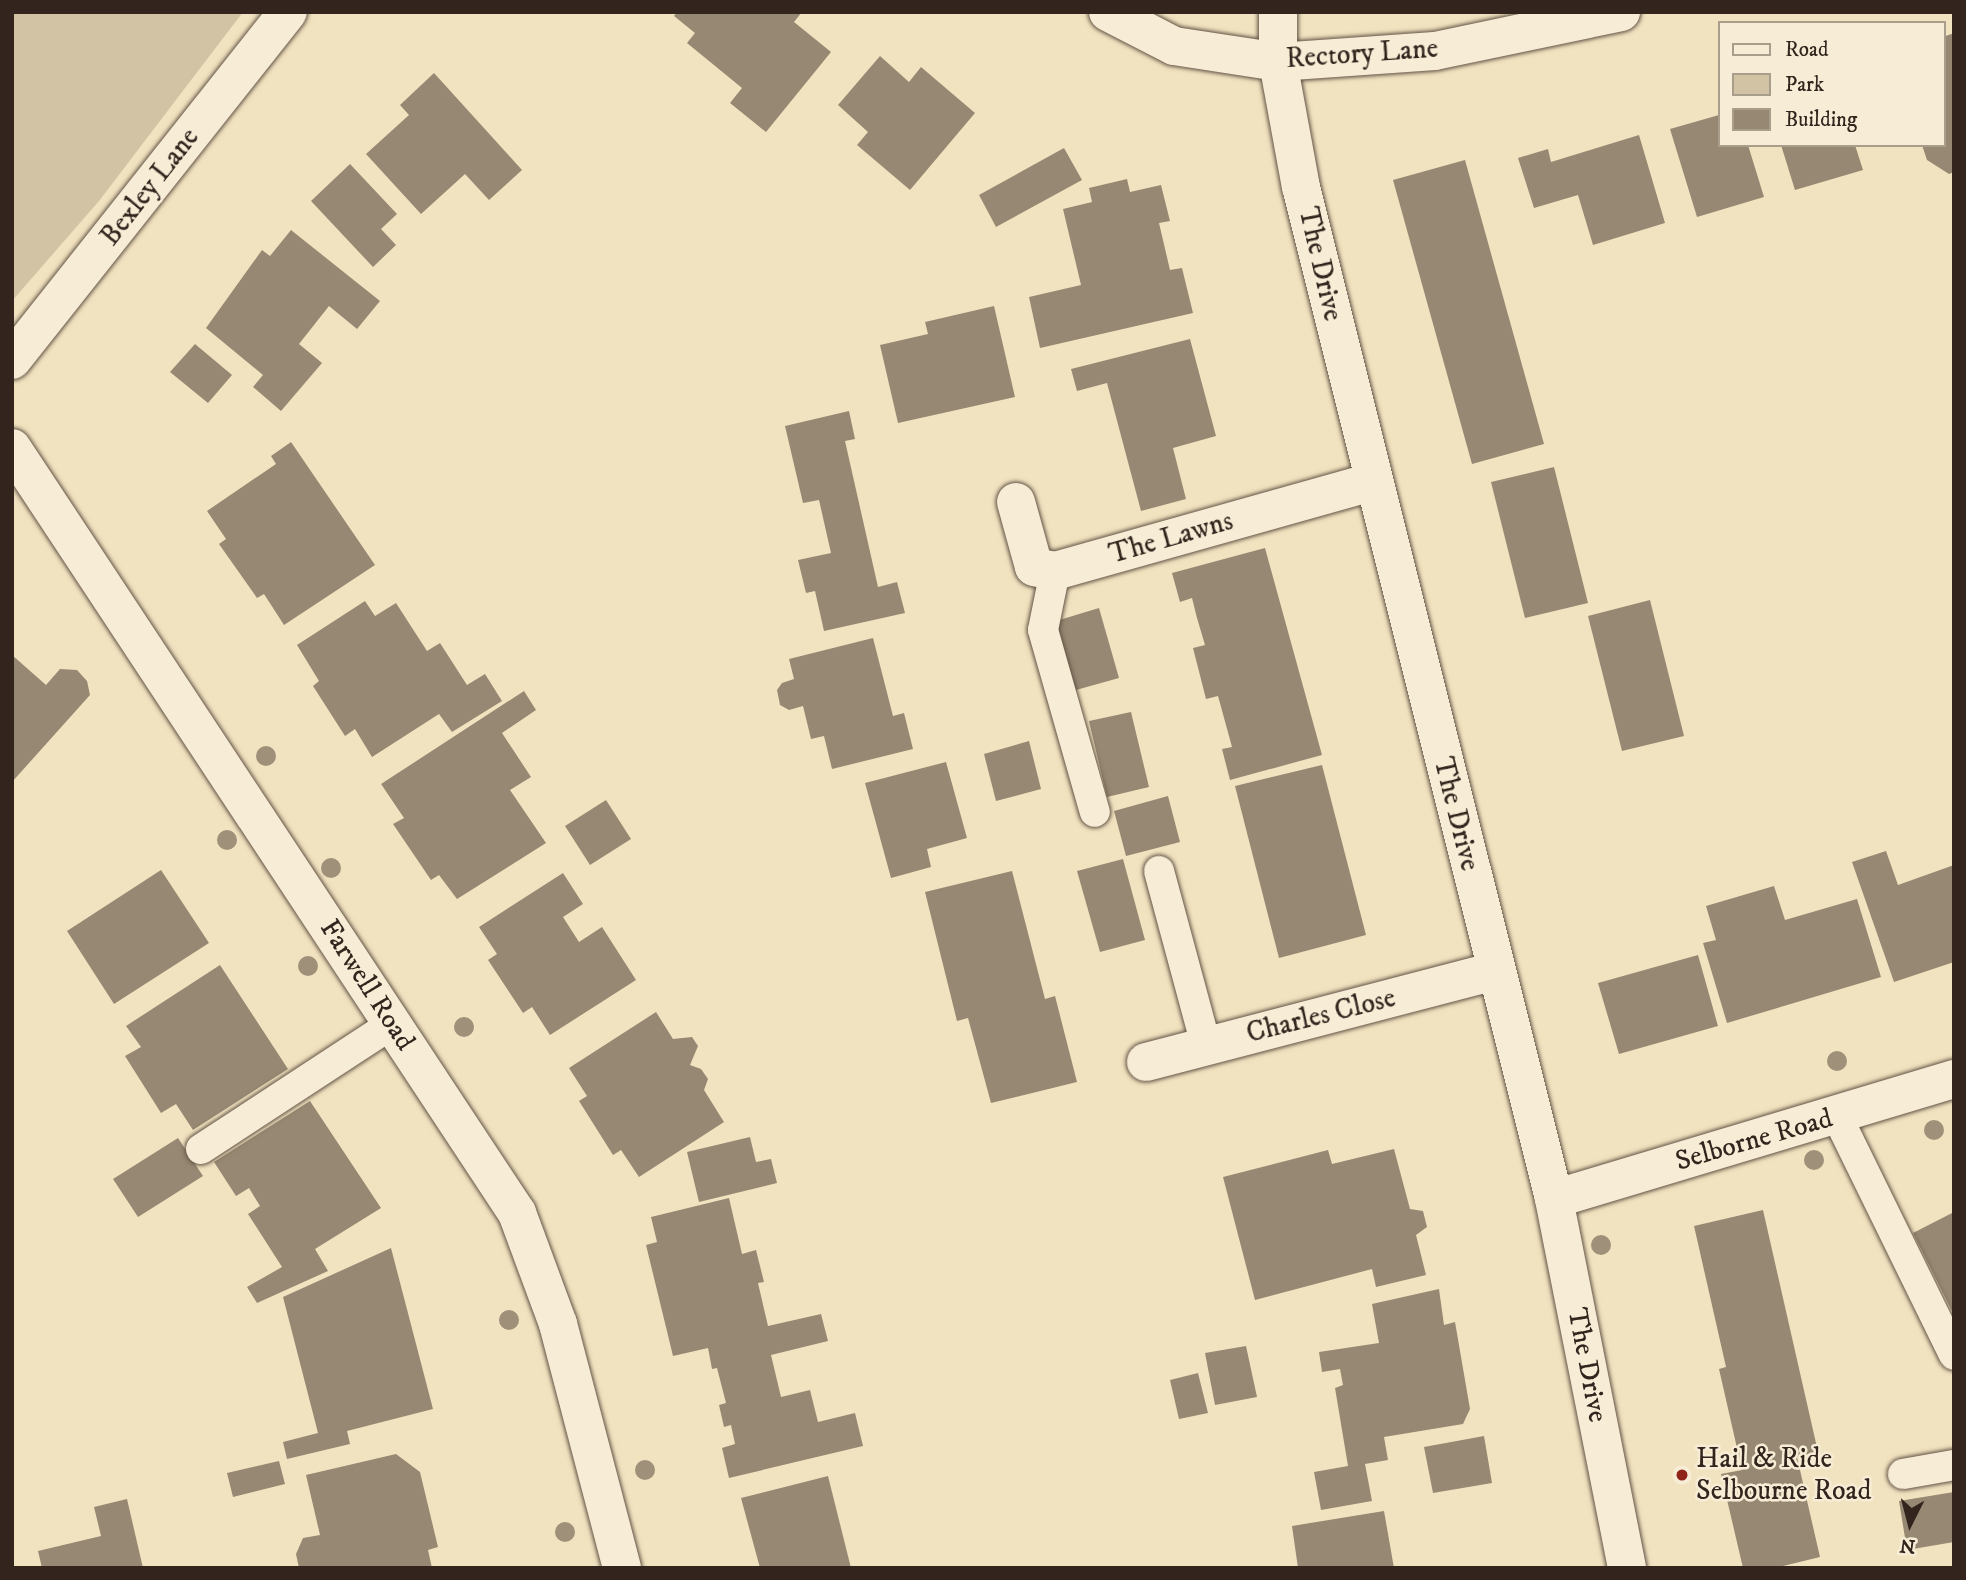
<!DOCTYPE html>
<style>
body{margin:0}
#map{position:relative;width:1966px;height:1580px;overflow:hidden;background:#f2e3c0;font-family:"IM FELL DW Pica",serif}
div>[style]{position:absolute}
.green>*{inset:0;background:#d2c3a4}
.building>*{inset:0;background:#968872}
.roads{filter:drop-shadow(0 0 2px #635446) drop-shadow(0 0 2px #635446)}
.service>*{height:30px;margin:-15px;padding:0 15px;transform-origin:15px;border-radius:15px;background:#f7edd6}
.minor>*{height:38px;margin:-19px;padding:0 19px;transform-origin:19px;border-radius:19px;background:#f7edd6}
.tertiary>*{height:38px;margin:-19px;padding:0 19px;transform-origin:19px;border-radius:19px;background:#f7edd6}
.trees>*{width:20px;height:20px;margin:-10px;border-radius:50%;background:#9f907a}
.dots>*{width:19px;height:19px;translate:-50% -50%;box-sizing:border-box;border:4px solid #f7edd6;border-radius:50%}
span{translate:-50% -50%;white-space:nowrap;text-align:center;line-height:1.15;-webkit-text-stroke:5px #f7edd6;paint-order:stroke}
.street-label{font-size:28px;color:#33251e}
.poi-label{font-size:28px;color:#33251e}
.left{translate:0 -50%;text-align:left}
.frame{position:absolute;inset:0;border:14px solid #33251e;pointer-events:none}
.legend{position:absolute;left:1718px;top:21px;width:228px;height:126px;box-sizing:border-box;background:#f7edd6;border:2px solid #a99d8c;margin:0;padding:9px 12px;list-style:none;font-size:21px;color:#33251e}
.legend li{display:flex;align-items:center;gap:14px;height:35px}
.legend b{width:35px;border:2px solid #a99d8c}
.north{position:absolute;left:1875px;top:1489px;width:70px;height:70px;-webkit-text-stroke:5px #f7edd6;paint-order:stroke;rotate:186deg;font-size:19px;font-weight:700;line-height:28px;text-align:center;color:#33251e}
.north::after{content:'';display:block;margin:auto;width:24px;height:32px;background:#33251e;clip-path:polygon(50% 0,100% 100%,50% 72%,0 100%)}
</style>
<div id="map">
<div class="green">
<i style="clip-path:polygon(12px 12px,243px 12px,99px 201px,12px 301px)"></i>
</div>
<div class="building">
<i style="clip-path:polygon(677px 12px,802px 12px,794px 22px,831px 52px,766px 132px,730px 103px,742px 88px,687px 43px,695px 33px,674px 16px)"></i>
<i style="clip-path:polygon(1954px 33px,1954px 172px,1949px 174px,1927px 160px,1922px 145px,1943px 145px,1943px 37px)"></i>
<i style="clip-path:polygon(880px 56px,909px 82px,921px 67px,975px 113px,910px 190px,857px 145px,868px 132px,838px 105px)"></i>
<i style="clip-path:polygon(434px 73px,522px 170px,489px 200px,465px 174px,421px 214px,366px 154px,409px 115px,400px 105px)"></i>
<i style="clip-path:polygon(1719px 115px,1719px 145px,1748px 145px,1764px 197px,1697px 217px,1670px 129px)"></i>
<i style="clip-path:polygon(1639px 135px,1665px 223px,1593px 245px,1578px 195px,1534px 208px,1518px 158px,1548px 149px,1551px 162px)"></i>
<i style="clip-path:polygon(1781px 145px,1855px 145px,1863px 170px,1795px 190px)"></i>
<i style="clip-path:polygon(1064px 148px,1082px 180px,996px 227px,979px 195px)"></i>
<i style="clip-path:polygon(1465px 160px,1544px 444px,1472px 464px,1393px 180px)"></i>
<i style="clip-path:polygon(350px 164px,397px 214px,381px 229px,396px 245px,373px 267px,311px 201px)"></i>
<i style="clip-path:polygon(1127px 179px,1130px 192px,1161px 185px,1170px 221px,1159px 223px,1170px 270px,1182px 268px,1193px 313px,1040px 348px,1029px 297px,1081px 285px,1063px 209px,1092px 202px,1089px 188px)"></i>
<i style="clip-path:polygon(291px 230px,380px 301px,357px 329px,329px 306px,299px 344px,322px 363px,281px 411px,253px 387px,263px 375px,206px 328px,262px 250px,270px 256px)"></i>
<i style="clip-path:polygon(994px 306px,1015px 397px,898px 423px,880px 345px,928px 334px,925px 322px)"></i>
<i style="clip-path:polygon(1190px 339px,1216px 436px,1173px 448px,1186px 499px,1141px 511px,1107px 383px,1077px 391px,1071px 369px)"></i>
<i style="clip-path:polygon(195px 344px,232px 375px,208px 403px,170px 372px)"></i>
<i style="clip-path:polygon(849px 411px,855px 439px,845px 441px,878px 587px,897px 582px,905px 613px,824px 631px,815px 591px,806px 593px,798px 560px,831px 553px,819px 500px,803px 503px,785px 426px)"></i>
<i style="clip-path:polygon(291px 442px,375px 565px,284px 625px,264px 594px,257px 598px,219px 544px,226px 539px,207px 511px,276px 464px,271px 456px)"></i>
<i style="clip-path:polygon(1554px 467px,1588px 603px,1525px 618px,1491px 482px)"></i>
<i style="clip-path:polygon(1265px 548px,1322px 755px,1230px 780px,1222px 749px,1232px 747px,1218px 696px,1206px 699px,1193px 648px,1205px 645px,1197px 618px,1192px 598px,1180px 602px,1172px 573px)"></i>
<i style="clip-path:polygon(1650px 600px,1684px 736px,1622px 751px,1588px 616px)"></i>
<i style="clip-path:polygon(365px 601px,375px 616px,396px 603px,427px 651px,440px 643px,467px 685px,485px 674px,502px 701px,452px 732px,439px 714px,372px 757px,355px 729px,345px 736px,313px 686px,319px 681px,297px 645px)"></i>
<i style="clip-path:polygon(1099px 608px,1119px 678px,1076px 690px,1056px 621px)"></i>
<i style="clip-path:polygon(873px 638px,893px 716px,904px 713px,913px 749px,832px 769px,824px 736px,811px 739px,803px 706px,789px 710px,780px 705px,777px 690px,782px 683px,794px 679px,789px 659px)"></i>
<i style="clip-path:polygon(12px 655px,46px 685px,60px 669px,77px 670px,87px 681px,90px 695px,12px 782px)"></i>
<i style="clip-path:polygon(524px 691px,536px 710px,502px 733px,531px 777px,510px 790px,546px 843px,457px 899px,439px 875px,431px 880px,393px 824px,404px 818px,381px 784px)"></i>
<i style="clip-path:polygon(1131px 712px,1149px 787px,1107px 797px,1089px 721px)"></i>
<i style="clip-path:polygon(1029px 741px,1041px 789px,996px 801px,984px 754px)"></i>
<i style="clip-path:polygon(946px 762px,967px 838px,927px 849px,931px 867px,891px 878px,865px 783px)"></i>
<i style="clip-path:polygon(1322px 765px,1366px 935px,1279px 958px,1235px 786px)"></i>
<i style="clip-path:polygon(1168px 796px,1180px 842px,1126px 856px,1114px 811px)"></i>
<i style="clip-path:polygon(606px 800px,631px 839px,590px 865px,565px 826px)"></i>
<i style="clip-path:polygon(1886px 851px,1898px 885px,1954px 865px,1954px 962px,1894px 982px,1852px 862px)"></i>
<i style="clip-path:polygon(1123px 859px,1145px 940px,1100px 952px,1077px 871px)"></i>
<i style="clip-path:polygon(161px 870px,209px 943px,114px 1004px,67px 931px)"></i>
<i style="clip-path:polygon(1012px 871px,1045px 999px,1055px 996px,1077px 1082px,991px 1103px,968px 1018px,957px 1021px,925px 892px)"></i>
<i style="clip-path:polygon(563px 873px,583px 904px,563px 917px,579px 942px,602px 927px,636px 980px,550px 1035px,532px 1007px,523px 1013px,488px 960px,497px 954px,479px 927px)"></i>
<i style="clip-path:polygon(1774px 886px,1785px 920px,1857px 899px,1881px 977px,1727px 1023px,1703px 943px,1716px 940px,1706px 906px)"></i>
<i style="clip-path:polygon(1698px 955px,1718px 1026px,1619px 1054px,1598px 983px)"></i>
<i style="clip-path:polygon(220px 965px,288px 1069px,193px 1130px,176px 1104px,161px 1113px,125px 1056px,141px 1047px,126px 1026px)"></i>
<i style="clip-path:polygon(656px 1012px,673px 1039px,692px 1037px,698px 1046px,690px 1065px,701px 1069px,708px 1079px,704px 1090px,724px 1122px,639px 1177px,621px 1150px,613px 1155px,579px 1101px,587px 1096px,569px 1068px)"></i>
<i style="clip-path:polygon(310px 1101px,381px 1208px,315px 1249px,328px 1271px,257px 1303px,247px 1287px,282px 1267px,248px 1214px,260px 1206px,249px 1188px,236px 1196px,214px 1162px)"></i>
<i style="clip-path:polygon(750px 1137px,756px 1162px,771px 1159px,777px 1183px,699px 1202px,687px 1152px)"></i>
<i style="clip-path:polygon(178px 1138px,203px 1176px,138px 1217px,113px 1179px)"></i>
<i style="clip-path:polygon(1394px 1149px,1410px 1209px,1423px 1211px,1427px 1227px,1416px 1235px,1426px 1275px,1376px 1287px,1372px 1269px,1255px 1300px,1223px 1177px,1328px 1150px,1332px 1164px)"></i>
<i style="clip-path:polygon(729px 1198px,742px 1254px,756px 1250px,764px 1282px,758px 1283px,768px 1326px,821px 1314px,828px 1341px,771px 1355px,781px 1397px,810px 1390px,818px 1422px,855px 1413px,863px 1446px,729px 1478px,722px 1448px,735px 1444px,731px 1425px,724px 1427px,719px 1405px,726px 1403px,717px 1368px,712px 1369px,708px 1348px,673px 1356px,646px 1245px,657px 1242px,651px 1217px)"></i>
<i style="clip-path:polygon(1763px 1210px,1818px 1452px,1797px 1457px,1820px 1557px,1775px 1568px,1743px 1568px,1721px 1474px,1742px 1470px,1719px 1369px,1726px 1367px,1694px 1226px)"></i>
<i style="clip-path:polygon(1954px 1212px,1954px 1315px,1913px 1233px)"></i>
<i style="clip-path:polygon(391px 1248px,433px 1409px,347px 1431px,350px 1444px,287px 1459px,283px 1442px,318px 1433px,283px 1297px)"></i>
<i style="clip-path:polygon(1439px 1289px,1444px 1325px,1455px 1322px,1470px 1409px,1463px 1424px,1384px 1437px,1388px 1460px,1365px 1464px,1372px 1501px,1321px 1510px,1314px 1472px,1348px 1466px,1335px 1388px,1343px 1385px,1340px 1369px,1322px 1372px,1319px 1352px,1379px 1343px,1372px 1304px)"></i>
<i style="clip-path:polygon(1246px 1346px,1257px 1397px,1215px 1405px,1205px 1353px)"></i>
<i style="clip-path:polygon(1198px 1373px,1208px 1413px,1179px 1419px,1170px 1380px)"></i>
<i style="clip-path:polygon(1484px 1436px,1492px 1483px,1433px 1493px,1424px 1447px)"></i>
<i style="clip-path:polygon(396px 1454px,420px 1472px,438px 1547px,428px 1550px,432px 1568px,299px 1568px,296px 1554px,303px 1538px,320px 1535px,306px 1475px)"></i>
<i style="clip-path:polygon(279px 1461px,285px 1484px,233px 1497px,227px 1473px)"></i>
<i style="clip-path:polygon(828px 1476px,851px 1568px,760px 1568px,741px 1498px)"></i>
<i style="clip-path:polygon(1954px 1492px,1954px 1542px,1907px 1550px,1899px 1501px)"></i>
<i style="clip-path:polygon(127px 1499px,143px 1568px,42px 1568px,38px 1551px,101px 1536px,94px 1507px)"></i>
<i style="clip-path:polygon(1384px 1511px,1394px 1568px,1298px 1568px,1292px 1526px)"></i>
</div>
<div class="roads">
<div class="service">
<i style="left:1055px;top:571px;width:60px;rotate:101.5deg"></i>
<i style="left:1043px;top:630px;width:189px;rotate:74.1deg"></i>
<i style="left:1159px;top:871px;width:180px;rotate:74.9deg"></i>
<i style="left:1837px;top:1116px;width:266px;rotate:63.9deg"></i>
<i style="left:201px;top:1149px;width:228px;rotate:-33.2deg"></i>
<i style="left:1903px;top:1474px;width:52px;rotate:-10deg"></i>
</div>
<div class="minor">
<i style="left:12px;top:448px;width:917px;rotate:56.57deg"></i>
<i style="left:517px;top:1213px;width:118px;rotate:69.7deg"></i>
<i style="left:558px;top:1324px;width:252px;rotate:75.3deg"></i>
<i style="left:1016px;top:502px;width:67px;rotate:74.5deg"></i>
<i style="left:1034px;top:567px;width:21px;rotate:11deg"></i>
<i style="left:1055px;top:571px;width:329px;rotate:-15.7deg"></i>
<i style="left:1146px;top:1062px;width:362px;rotate:-14.6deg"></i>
<i style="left:1554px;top:1199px;width:418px;rotate:-16.7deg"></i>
</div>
<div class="tertiary">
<i style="left:1108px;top:12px;width:74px;rotate:27.3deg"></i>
<i style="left:1174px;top:46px;width:105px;rotate:8.7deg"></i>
<i style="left:1278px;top:62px;width:157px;rotate:-4deg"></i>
<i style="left:1435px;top:51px;width:190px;rotate:-11.8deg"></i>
<i style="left:1278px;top:12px;width:50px;rotate:90deg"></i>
<i style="left:1278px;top:62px;width:127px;rotate:79.6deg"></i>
<i style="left:1301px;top:187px;width:1043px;rotate:75.96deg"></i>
<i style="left:1554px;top:1199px;width:376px;rotate:78.8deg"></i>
<i style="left:12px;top:360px;width:444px;rotate:-51.6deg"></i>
</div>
</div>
<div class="trees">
<i style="left:266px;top:756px"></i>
<i style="left:227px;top:840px"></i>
<i style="left:331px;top:868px"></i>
<i style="left:308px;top:966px"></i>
<i style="left:464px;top:1027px"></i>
<i style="left:1837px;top:1061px"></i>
<i style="left:1934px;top:1130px"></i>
<i style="left:1814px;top:1160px"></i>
<i style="left:1601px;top:1245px"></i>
<i style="left:509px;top:1320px"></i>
<i style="left:645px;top:1470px"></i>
<i style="left:565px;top:1532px"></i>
</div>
<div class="dots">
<i style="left:1682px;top:1475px;background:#8f2418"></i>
</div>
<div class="street-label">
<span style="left:1362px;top:54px;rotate:-4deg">Rectory Lane</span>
<span style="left:150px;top:187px;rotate:-52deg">Bexley Lane</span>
<span style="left:1320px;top:264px;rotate:77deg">The Drive</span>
<span style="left:1171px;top:538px;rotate:-16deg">The Lawns</span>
<span style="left:1456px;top:814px;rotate:76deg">The Drive</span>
<span style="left:367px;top:985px;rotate:57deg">Farwell Road</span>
<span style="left:1321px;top:1016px;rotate:-14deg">Charles Close</span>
<span style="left:1754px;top:1140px;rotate:-16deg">Selborne Road</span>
<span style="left:1587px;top:1365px;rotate:79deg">The Drive</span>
</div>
<div class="poi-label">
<span class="left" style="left:1696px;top:1475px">Hail &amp; Ride<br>Selbourne Road</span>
</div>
<div class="frame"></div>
<ul class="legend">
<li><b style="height:9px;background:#f7edd6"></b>Road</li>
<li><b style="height:19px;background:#d2c3a4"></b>Park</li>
<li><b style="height:19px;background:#968872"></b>Building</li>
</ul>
<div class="north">N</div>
</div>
